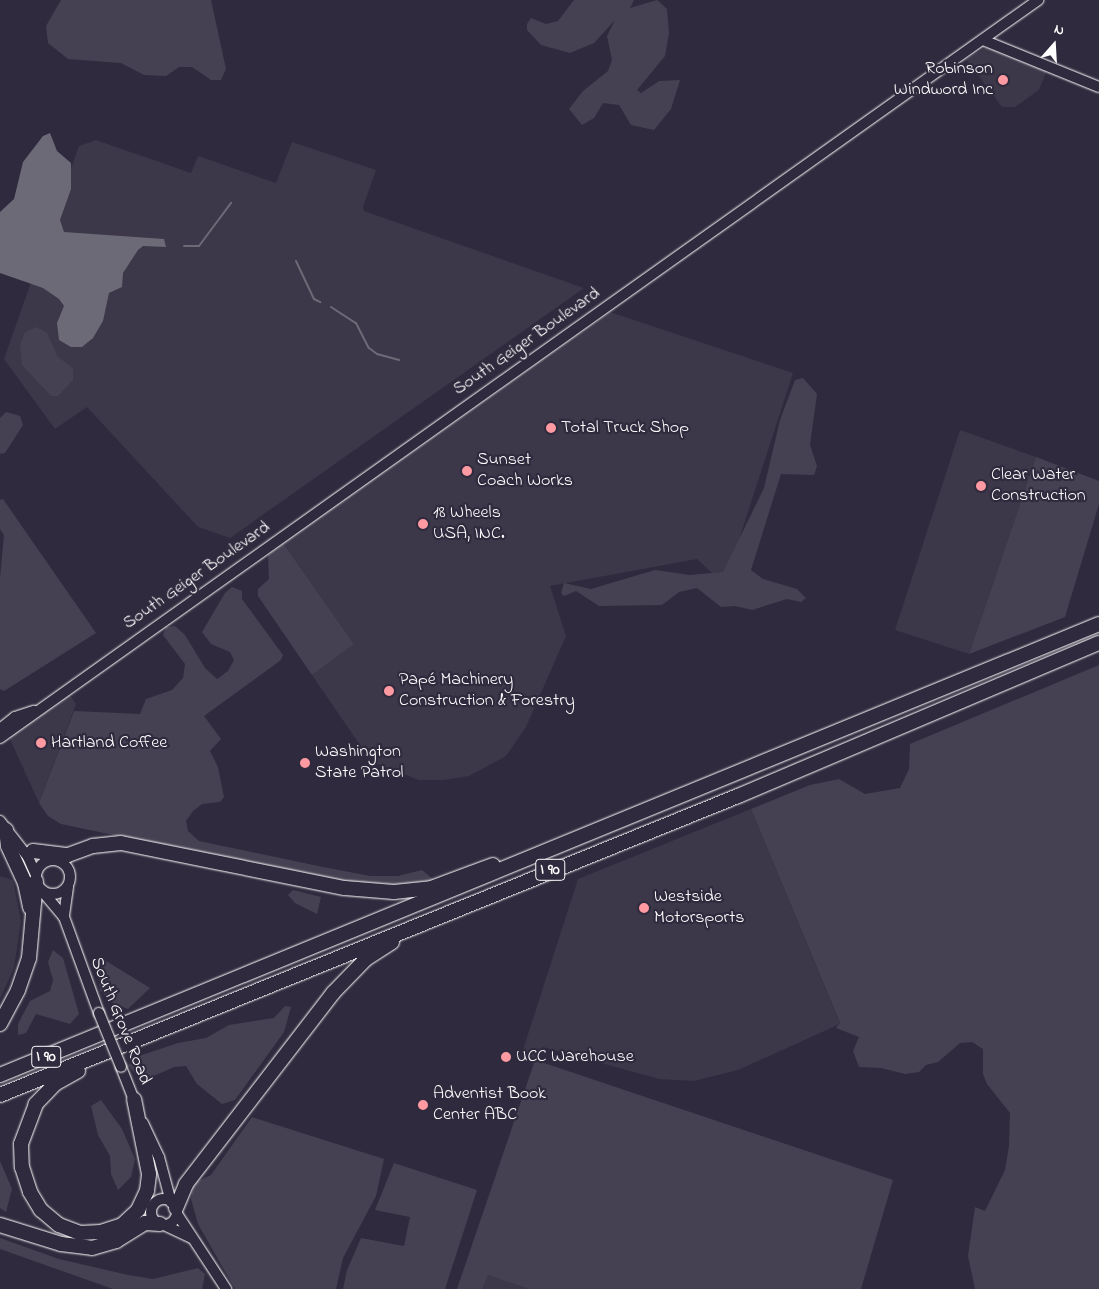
<!DOCTYPE html>
<meta charset="utf-8">
<style>
body{margin:0}
#map{position:relative;width:1099px;height:1289px;overflow:hidden;background:#2f2a3d;font-family:"Indie Flower",sans-serif}
div>[style]{position:absolute}
.built>*{inset:0;background:#3c3749}
.green>*{inset:0;background:#464152}
.water>*{inset:0;background:#6d6a77}
.stream>*{height:2px;margin:-1px;padding:0 1px;transform-origin:1px;border-radius:1px;background:#6d6a77}
.roads{filter:drop-shadow(0 0 1px #fff) drop-shadow(0 0 1px #fff)}
.secondary>*{height:10px;margin:-5px;padding:0 5px;transform-origin:5px;border-radius:5px;background:#2f2a3d}
.secondary>.ring{margin:-5px;padding:0;box-sizing:content-box;background:none;border:10px solid #2f2a3d;border-radius:50%}
.highway>*{height:14px;margin:-7px;padding:0 7px;transform-origin:7px;border-radius:7px;background:#2f2a3d}
.bridges{filter:drop-shadow(0 0 1px #fff) drop-shadow(0 0 1px #fff)}
.secondary-bridge>*{height:10px;margin:-5px;padding:0 5px;transform-origin:5px;border-radius:5px;background:#2f2a3d}
.dots>*{width:14px;height:14px;translate:-50% -50%;box-sizing:border-box;border:2px solid #2f2a3d;border-radius:50%}
span{translate:-50% -50%;white-space:nowrap;text-align:center;line-height:1.15;-webkit-text-stroke:4.5px #2f2a3d;paint-order:stroke}
.shield-label span{padding:1px 4px;background:#2f2a3d;border:1px solid;border-radius:4px;-webkit-text-stroke-width:0}
.shield-label{font-size:16px;color:#fff;font-weight:700}
.poi-label{font-size:18px;color:#fff}
.right{translate:-100% -50%;text-align:right}
.left{translate:0 -50%;text-align:left}
.street-label{font-size:18px;color:#fff}
.north{position:absolute;left:1029px;top:20px;width:50px;height:50px;-webkit-text-stroke:4px #2f2a3d;paint-order:stroke;rotate:19deg;font-size:14px;font-weight:700;line-height:20px;text-align:center;color:#fff}
.north::after{content:'';display:block;margin:auto;width:18px;height:22px;background:#fff;clip-path:polygon(50% 0,100% 100%,50% 72%,0 100%)}
</style>
<div id="map">
<div class="built">
<i style="clip-path:polygon(987px 47px,1047px 70px,1039px 90px,1015px 107px,1002px 107px,966px 59px)"></i>
<i style="clip-path:polygon(96px 140px,191px 173px,198px 156px,276px 183px,292px 142px,376px 170px,363px 207px,364px 211px,584px 288px,230px 538px,198px 527px,87px 407px,55px 429px,4px 359px,79px 146px)"></i>
<i style="clip-path:polygon(610px 312px,793px 373px,735px 552px,723px 572px,712px 573px,697px 559px,550px 586px,566px 636px,526px 727px,506px 756px,469px 776px,444px 780px,419px 780px,377px 764px,362px 748px,312px 675px,354px 644px,283px 543px)"></i>
<i style="clip-path:polygon(960px 430px,1036px 457px,969px 654px,895px 630px)"></i>
<i style="clip-path:polygon(69px 694px,76px 704px,39px 803px,9px 737px)"></i>
<i style="clip-path:polygon(751px 809px,840px 1024px,738px 1070px,694px 1081px,659px 1079px,543px 1047px,538px 1061px,521px 1056px,578px 879px)"></i>
<i style="clip-path:polygon(0 876px,13px 880px,21px 921px,14px 968px,0 999px)"></i>
<i style="clip-path:polygon(488px 1274px,529px 1289px,482px 1289px)"></i>
</div>
<div class="green">
<i style="clip-path:polygon(61px 0,211px 0,226px 69px,221px 80px,211px 80px,192px 67px,179px 67px,166px 76px,144px 75px,121px 63px,68px 59px,48px 43px,46px 26px)"></i>
<i style="clip-path:polygon(574px 0,634px 0,630px 8px,657px 0,667px 9px,669px 33px,665px 56px,637px 90px,641px 93px,659px 81px,680px 80px,671px 109px,654px 130px,631px 125px,619px 105px,603px 103px,594px 118px,582px 125px,569px 109px,583px 91px,608px 71px,612px 60px,607px 36px,615px 20px,594px 43px,570px 53px,541px 45px,527px 30px,527px 24px,531px 18px,546px 24px,558px 21px)"></i>
<i style="clip-path:polygon(37px 327px,47px 333px,58px 357px,73px 368px,73px 380px,58px 396px,51px 396px,22px 365px,20px 345px,25px 332px)"></i>
<i style="clip-path:polygon(803px 378px,817px 394px,810px 445px,817px 466px,814px 475px,781px 474px,751px 570px,763px 579px,797px 589px,806px 598px,801px 602px,787px 599px,752px 610px,735px 606px,721px 607px,697px 588px,679px 592px,662px 605px,599px 606px,576px 591px,564px 596px,561px 593px,564px 583px,591px 589px,655px 570px,690px 575px,723px 572px,764px 488px,780px 420px,795px 380px)"></i>
<i style="clip-path:polygon(6px 412px,20px 416px,23px 425px,5px 453px,0 454px,0 418px)"></i>
<i style="clip-path:polygon(1036px 457px,1099px 481px,1099px 504px,1065px 617px,969px 654px)"></i>
<i style="clip-path:polygon(3px 499px,96px 633px,4px 691px,0 689px,0 578px,4px 535px,0 529px,0 500px)"></i>
<i style="clip-path:polygon(283px 543px,354px 644px,312px 675px,258px 596px,258px 589px,269px 579px,268px 555px)"></i>
<i style="clip-path:polygon(232px 587px,242px 591px,242px 599px,283px 655px,281px 660px,204px 716px,221px 739px,210px 751px,218px 767px,224px 797px,220px 802px,202px 804px,193px 811px,186px 821px,188px 831px,199px 841px,323px 867px,370px 876px,398px 876px,422px 870px,434px 880px,405px 886px,337px 882px,61px 824px,48px 816px,39px 803px,74px 711px,140px 714px,146px 699px,172px 690px,183px 678px,185px 664px,163px 635px,166px 627px,175px 626px,185px 635px,205px 668px,217px 679px,228px 671px,234px 660px,230px 652px,211px 644px,202px 632px,225px 593px)"></i>
<i style="clip-path:polygon(1099px 665px,1099px 1289px,975px 1289px,968px 1256px,975px 1207px,985px 1211px,1005px 1170px,1009px 1146px,1010px 1113px,987px 1084px,983px 1074px,983px 1049px,972px 1042px,960px 1043px,938px 1062px,926px 1065px,919px 1072px,905px 1074px,881px 1068px,859px 1067px,853px 1051px,859px 1037px,836px 1028px,840px 1023px,751px 809px,810px 785px,839px 779px,865px 794px,900px 788px,909px 769px,910px 744px)"></i>
<i style="clip-path:polygon(293px 890px,321px 897px,317px 914px,295px 903px,288px 895px)"></i>
<i style="clip-path:polygon(53px 950px,63px 958px,79px 1014px,70px 1024px,36px 1014px,26px 1033px,18px 1035px,18px 1024px,30px 1001px,50px 991px,53px 980px,48px 962px)"></i>
<i style="clip-path:polygon(103px 959px,150px 988px,128px 1009px,113px 1003px,100px 991px,97px 961px)"></i>
<i style="clip-path:polygon(285px 1006px,291px 1007px,284px 1032px,235px 1100px,222px 1104px,197px 1084px,186px 1066px,174px 1067px,147px 1079px,139px 1078px,128px 1065px,142px 1055px,178px 1043px,206px 1038px,229px 1025px,274px 1018px)"></i>
<i style="clip-path:polygon(535px 1060px,893px 1180px,861px 1289px,529px 1289px,488px 1275px,482px 1289px,457px 1289px)"></i>
<i style="clip-path:polygon(101px 1100px,122px 1129px,135px 1159px,131px 1177px,118px 1190px,111px 1174px,110px 1156px,98px 1135px,91px 1106px)"></i>
<i style="clip-path:polygon(252px 1117px,384px 1159px,376px 1196px,343px 1258px,336px 1289px,235px 1289px,198px 1224px,191px 1199px,194px 1183px,211px 1175px)"></i>
<i style="clip-path:polygon(0 1161px,12px 1189px,6px 1212px,0 1208px)"></i>
<i style="clip-path:polygon(394px 1163px,477px 1190px,445px 1289px,343px 1289px,347px 1270px,361px 1238px,404px 1246px,410px 1217px,375px 1210px)"></i>
<i style="clip-path:polygon(0 1238px,59px 1259px,128px 1275px,153px 1279px,198px 1268px,205px 1274px,202px 1289px,113px 1289px,0 1249px)"></i>
</div>
<div class="water">
<i style="clip-path:polygon(50px 133px,57px 151px,71px 163px,71px 189px,60px 220px,64px 232px,164px 239px,166px 247px,143px 246px,138px 250px,123px 273px,122px 287px,109px 293px,103px 321px,93px 338px,82px 347px,71px 347px,59px 340px,57px 323px,64px 306px,59px 299px,43px 288px,0 273px,0 212px,14px 199px,23px 162px,43px 136px)"></i>
</div>
<div class="stream">
<i style="left:184px;top:246px;width:15px"></i>
<i style="left:199px;top:246px;width:54px;rotate:-53.3deg"></i>
<i style="left:296px;top:261px;width:42px;rotate:64.7deg"></i>
<i style="left:314px;top:299px;width:7px;rotate:27deg"></i>
<i style="left:331px;top:307px;width:30px;rotate:33deg"></i>
<i style="left:356px;top:323px;width:28px;rotate:63deg"></i>
<i style="left:369px;top:348px;width:10px;rotate:37deg"></i>
<i style="left:377px;top:354px;width:23px;rotate:15deg"></i>
</div>
<div class="roads">
<div class="secondary">
<i style="left:983px;top:40px;width:125px;rotate:22.1deg"></i>
<i style="left:0;top:729px;width:19px;rotate:-39deg"></i>
<i style="left:15px;top:717px;width:20px;rotate:-18deg"></i>
<i style="left:0;top:738px;width:1274px;rotate:-35.41deg"></i>
<i style="left:0;top:821px;width:46px;rotate:52.1deg"></i>
<i style="left:28px;top:857px;width:20px;rotate:66deg"></i>
<i class="ring" style="left:36px;top:860px;width:24px;height:24px"></i>
<i style="left:68px;top:887px;width:30px;rotate:98deg"></i>
<i style="left:64px;top:917px;width:102px;rotate:70deg"></i>
<i style="left:42px;top:891px;width:34px;rotate:50deg"></i>
<i style="left:121px;top:1067px;width:41px;rotate:68.5deg"></i>
<i style="left:143px;top:1123px;width:38px;rotate:65deg"></i>
<i style="left:159px;top:1157px;width:47px;rotate:75.1deg"></i>
<i class="ring" style="left:151px;top:1199px;width:16px;height:16px"></i>
<i style="left:177px;top:1214px;width:90px;rotate:56.8deg"></i>
<i style="left:164px;top:1225px;width:31px;rotate:25deg"></i>
</div>
<div class="highway">
<i style="left:6px;top:830px;width:16px;rotate:83deg"></i>
<i style="left:8px;top:846px;width:41px;rotate:65.3deg"></i>
<i style="left:25px;top:883px;width:25px;rotate:78deg"></i>
<i style="left:33px;top:851px;width:35px;rotate:7deg"></i>
<i style="left:68px;top:855px;width:27px;rotate:-20deg"></i>
<i style="left:93px;top:846px;width:28px;rotate:-6deg"></i>
<i style="left:121px;top:843px;width:228px;rotate:11.4deg"></i>
<i style="left:345px;top:888px;width:49px;rotate:4.7deg"></i>
<i style="left:394px;top:892px;width:37px;rotate:-6deg"></i>
<i style="left:431px;top:888px;width:66px;rotate:-20.4deg"></i>
<i style="left:0;top:1024px;width:38px;rotate:-62deg"></i>
<i style="left:18px;top:990px;width:34px;rotate:-71deg"></i>
<i style="left:29px;top:958px;width:77px;rotate:-84.8deg"></i>
<i style="left:78px;top:1071px;width:26px;rotate:151deg"></i>
<i style="left:55px;top:1084px;width:28px;rotate:134deg"></i>
<i style="left:36px;top:1104px;width:43px;rotate:110.6deg"></i>
<i style="left:21px;top:1144px;width:23px;rotate:88deg"></i>
<i style="left:22px;top:1167px;width:26px;rotate:72deg"></i>
<i style="left:30px;top:1192px;width:21px;rotate:59deg"></i>
<i style="left:41px;top:1210px;width:23px;rotate:40deg"></i>
<i style="left:59px;top:1225px;width:22px;rotate:21deg"></i>
<i style="left:80px;top:1233px;width:21px;rotate:-3deg"></i>
<i style="left:101px;top:1232px;width:22px;rotate:-18deg"></i>
<i style="left:122px;top:1225px;width:22px;rotate:-43deg"></i>
<i style="left:138px;top:1210px;width:21px;rotate:-65deg"></i>
<i style="left:147px;top:1191px;width:17px;rotate:-83deg"></i>
<i style="left:149px;top:1174px;width:76px;rotate:-101.3deg"></i>
<i style="left:0;top:1075px;width:1188px;rotate:-22.31deg"></i>
<i style="left:0;top:1095px;width:796px;rotate:-22.06deg"></i>
<i style="left:738px;top:796px;width:392px;rotate:-23deg"></i>
<i style="left:176px;top:1208px;width:26px;rotate:-67deg"></i>
<i style="left:186px;top:1184px;width:241px;rotate:-52.4deg"></i>
<i style="left:333px;top:993px;width:47px;rotate:-45.9deg"></i>
<i style="left:366px;top:959px;width:31px;rotate:-33deg"></i>
<i style="left:0;top:1225px;width:64px;rotate:17.3deg"></i>
<i style="left:61px;top:1244px;width:31px;rotate:7deg"></i>
<i style="left:92px;top:1248px;width:25px;rotate:-16deg"></i>
<i style="left:116px;top:1241px;width:34px;rotate:-32deg"></i>
<i style="left:145px;top:1223px;width:15px;rotate:4deg"></i>
</div>
</div>
<div class="bridges">
<div class="secondary-bridge">
<i style="left:99px;top:1013px;width:58px;rotate:67.8deg"></i>
</div>
</div>
<div class="dots">
<i style="left:1003px;top:80px;background:#ff9aa2"></i>
<i style="left:551px;top:428px;background:#ff9aa2"></i>
<i style="left:467px;top:471px;background:#ff9aa2"></i>
<i style="left:981px;top:486px;background:#ff9aa2"></i>
<i style="left:423px;top:524px;background:#ff9aa2"></i>
<i style="left:389px;top:691px;background:#ff9aa2"></i>
<i style="left:41px;top:743px;background:#ff9aa2"></i>
<i style="left:305px;top:763px;background:#ff9aa2"></i>
<i style="left:644px;top:908px;background:#ff9aa2"></i>
<i style="left:506px;top:1057px;background:#ff9aa2"></i>
<i style="left:423px;top:1105px;background:#ff9aa2"></i>
</div>
<div class="shield-label">
<span style="left:550px;top:870px">I 90</span>
<span style="left:46px;top:1057px">I 90</span>
</div>
<div class="poi-label">
<span class="right" style="left:993px;top:80px">Robinson<br>Windword Inc</span>
<span class="left" style="left:561px;top:428px">Total Truck Shop</span>
<span class="left" style="left:477px;top:471px">Sunset<br>Coach Works</span>
<span class="left" style="left:991px;top:486px">Clear Water<br>Construction</span>
<span class="left" style="left:433px;top:524px">18 Wheels<br>USA, INC.</span>
<span class="left" style="left:399px;top:691px">Papé Machinery<br>Construction &amp; Forestry</span>
<span class="left" style="left:51px;top:743px">Hartland Coffee</span>
<span class="left" style="left:315px;top:763px">Washington<br>State Patrol</span>
<span class="left" style="left:654px;top:908px">Westside<br>Motorsports</span>
<span class="left" style="left:516px;top:1057px">UCC Warehouse</span>
<span class="left" style="left:433px;top:1105px">Adventist Book<br>Center ABC</span>
</div>
<div class="street-label">
<span style="left:527px;top:342px;rotate:-35deg">South Geiger Boulevard</span>
<span style="left:197px;top:576px;rotate:-35deg">South Geiger Boulevard</span>
<span style="left:120px;top:1021px;rotate:68deg">South Grove Road</span>
</div>
<div class="north">N</div>
</div>
